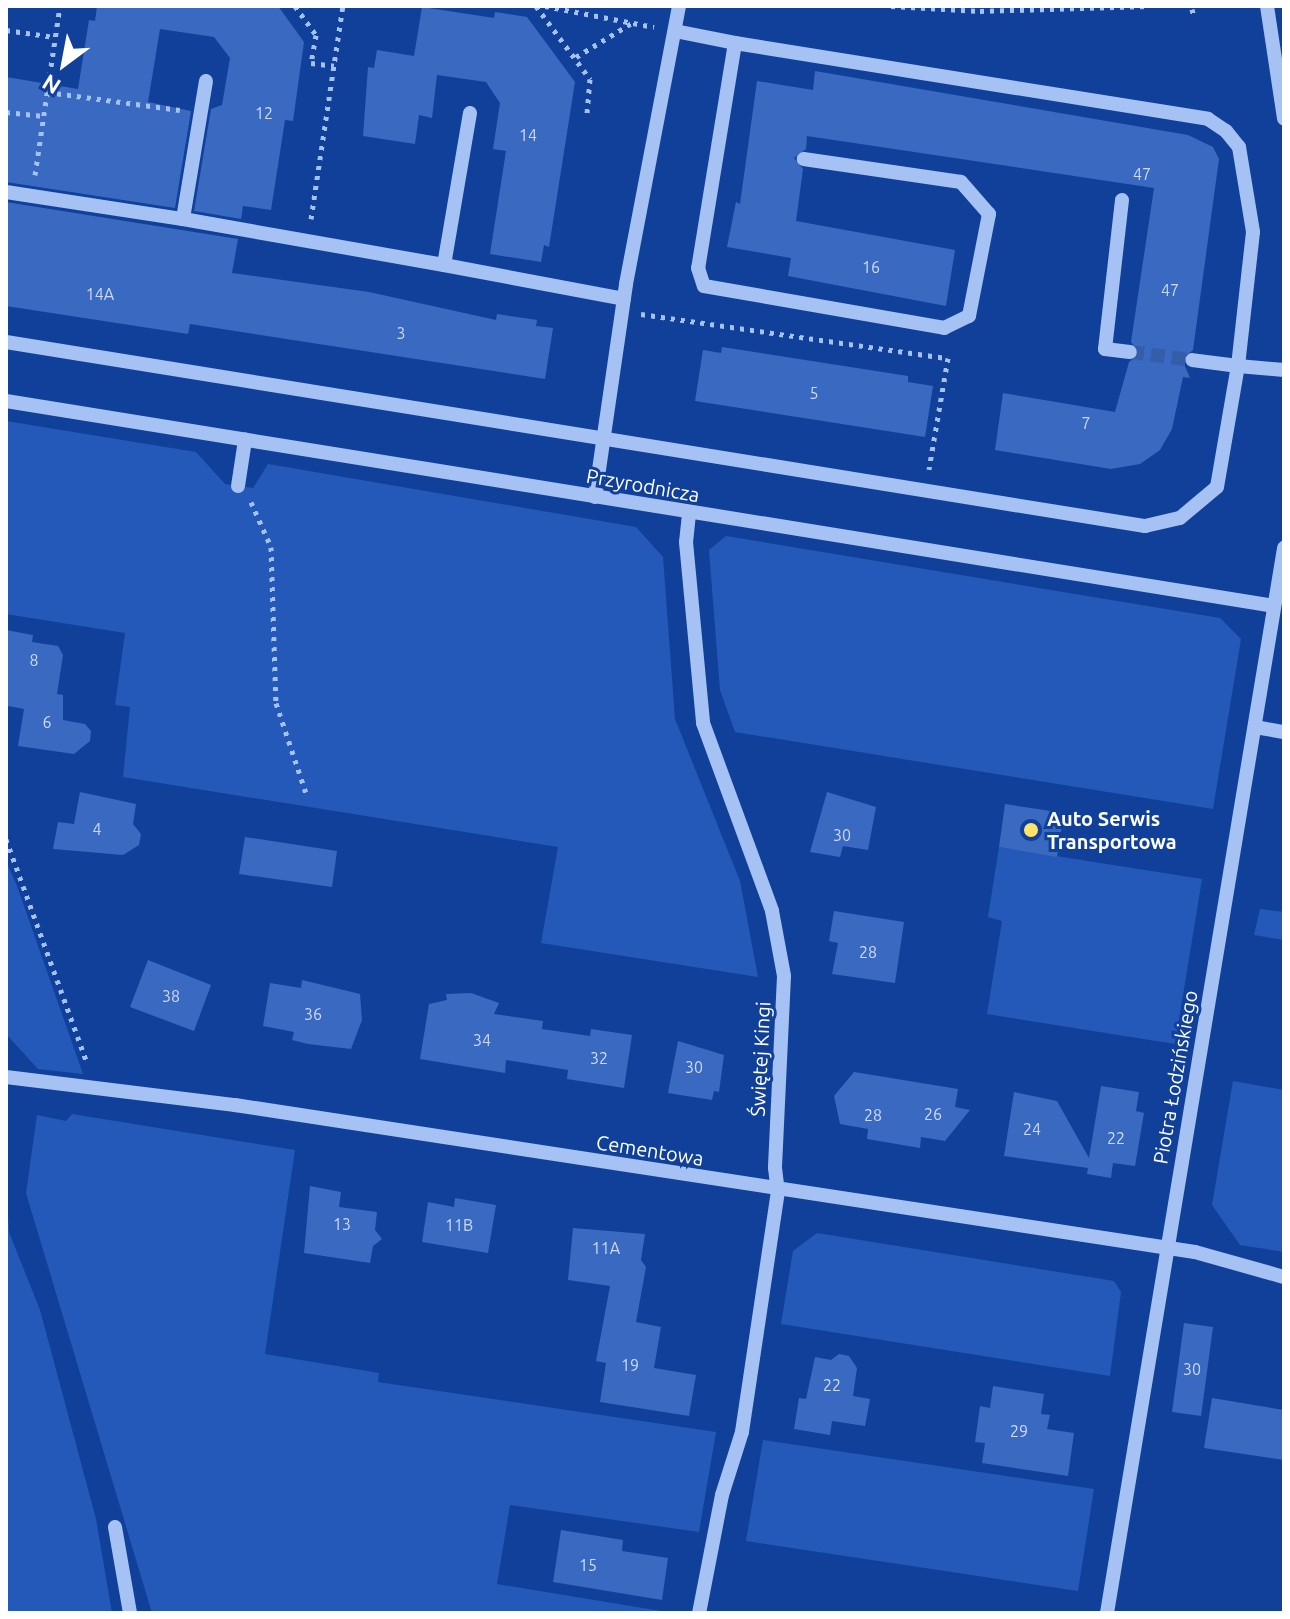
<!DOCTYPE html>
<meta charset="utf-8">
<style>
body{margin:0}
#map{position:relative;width:1290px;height:1619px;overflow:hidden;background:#11409b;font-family:Ubuntu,sans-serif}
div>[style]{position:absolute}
.green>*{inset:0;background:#2459ba}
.building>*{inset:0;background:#3a69c2}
.minor-tunnel>*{height:14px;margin-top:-7px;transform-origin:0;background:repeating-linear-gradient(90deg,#355daa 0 14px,transparent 0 21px)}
.path>*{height:5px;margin-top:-2.5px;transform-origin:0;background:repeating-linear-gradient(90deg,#a6c1f4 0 4px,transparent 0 10px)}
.minor>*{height:14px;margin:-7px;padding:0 7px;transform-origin:7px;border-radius:7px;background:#a6c1f4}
.dots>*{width:22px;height:22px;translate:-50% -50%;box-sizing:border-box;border:4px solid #11409b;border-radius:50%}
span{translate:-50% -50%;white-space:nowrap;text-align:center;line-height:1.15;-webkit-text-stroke:6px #11409b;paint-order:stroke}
.number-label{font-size:16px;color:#cedaf0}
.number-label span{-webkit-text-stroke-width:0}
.street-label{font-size:20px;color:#fff}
.poi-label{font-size:20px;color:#fff;font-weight:700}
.left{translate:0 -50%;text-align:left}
.frame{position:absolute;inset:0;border:8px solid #fff;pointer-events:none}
.north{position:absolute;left:24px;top:24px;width:80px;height:80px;-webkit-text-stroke:6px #11409b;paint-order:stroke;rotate:212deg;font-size:22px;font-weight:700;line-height:32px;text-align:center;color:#fff}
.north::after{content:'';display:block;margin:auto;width:28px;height:36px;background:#fff;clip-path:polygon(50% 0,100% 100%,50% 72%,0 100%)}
</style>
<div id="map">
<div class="green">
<i style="clip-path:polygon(6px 421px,196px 452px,225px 484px,253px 488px,268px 464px,636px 527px,663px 557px,675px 719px,740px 881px,758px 977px,541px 943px,558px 847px,123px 777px,130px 707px,115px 705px,125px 633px,6px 614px)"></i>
<i style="clip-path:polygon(726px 536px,1220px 618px,1241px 639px,1213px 809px,735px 732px,720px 690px,709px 550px)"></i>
<i style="clip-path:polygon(999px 847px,1202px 879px,1175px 1044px,987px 1014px,1002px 921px,988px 917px)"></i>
<i style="clip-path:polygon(6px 861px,17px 886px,83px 1074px,38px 1069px,6px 1034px)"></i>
<i style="clip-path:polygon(1260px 909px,1284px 912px,1284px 940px,1254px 935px)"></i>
<i style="clip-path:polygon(1233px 1081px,1284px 1090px,1284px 1252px,1240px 1245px,1212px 1205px)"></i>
<i style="clip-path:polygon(72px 1114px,295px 1150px,265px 1354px,379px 1373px,378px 1382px,716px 1432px,699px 1532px,510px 1505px,497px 1584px,673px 1613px,152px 1613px,26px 1193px,37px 1115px,66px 1121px)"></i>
<i style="clip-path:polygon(6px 1179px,9px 1232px,40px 1310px,96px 1519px,112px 1613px,6px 1613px)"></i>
<i style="clip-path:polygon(817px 1233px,1114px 1281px,1121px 1292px,1110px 1376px,781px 1324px,793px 1251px)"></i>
<i style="clip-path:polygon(763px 1440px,1094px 1489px,1078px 1591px,746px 1541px)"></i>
</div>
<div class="building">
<i style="clip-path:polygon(97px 6px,278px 6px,304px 42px,293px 121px,285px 120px,271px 210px,243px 206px,241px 219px,194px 211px,211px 109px,222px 105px,230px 58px,214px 37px,160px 29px,148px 102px,191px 111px,175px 208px,6px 182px,6px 77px,78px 89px,89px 20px,95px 21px)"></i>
<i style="clip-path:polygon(422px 7px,494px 18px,495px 12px,527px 17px,575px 82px,549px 247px,544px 245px,541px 262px,490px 254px,506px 151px,493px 149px,500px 103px,486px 82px,437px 75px,432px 118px,419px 115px,415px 144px,363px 136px,368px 67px,374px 68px,377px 50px,414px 56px)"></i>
<i style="clip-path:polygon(815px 71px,1188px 135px,1213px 147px,1219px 159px,1193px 350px,1182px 359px,1190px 378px,1183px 377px,1172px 429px,1160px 450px,1140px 464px,1111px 469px,995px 450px,1003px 393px,1115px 412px,1129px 362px,1140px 354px,1131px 342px,1154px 188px,807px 136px,806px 149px,794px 158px,803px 169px,796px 221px,955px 250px,946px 306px,788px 276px,791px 258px,727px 247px,736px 202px,740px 204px,757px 81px,813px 90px)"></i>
<i style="clip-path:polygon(6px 202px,238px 239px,232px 273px,369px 292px,496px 320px,497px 314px,537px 320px,536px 326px,553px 328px,545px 379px,190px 324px,188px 334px,6px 306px)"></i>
<i style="clip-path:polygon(722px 347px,908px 376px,908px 382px,933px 386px,925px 437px,695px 401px,703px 350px,721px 353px)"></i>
<i style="clip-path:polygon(6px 630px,33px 635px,32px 642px,58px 646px,63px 655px,57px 694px,63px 695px,63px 720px,85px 724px,91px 731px,90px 741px,74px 754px,18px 746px,24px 709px,8px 706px)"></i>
<i style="clip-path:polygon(80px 792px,136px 804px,133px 824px,141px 834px,139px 845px,123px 855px,53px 849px,58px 822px,74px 824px)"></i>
<i style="clip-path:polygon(827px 792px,876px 807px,868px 850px,843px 846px,840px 857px,810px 852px)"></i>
<i style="clip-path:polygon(1005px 804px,1064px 813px,1057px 857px,999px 847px)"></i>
<i style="clip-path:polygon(245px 837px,337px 851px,332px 887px,239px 874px)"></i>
<i style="clip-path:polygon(834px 911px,904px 922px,895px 983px,832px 974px,838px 943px,829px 941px)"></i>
<i style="clip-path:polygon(148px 960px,211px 985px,194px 1031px,130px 1007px)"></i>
<i style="clip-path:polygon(302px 980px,360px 994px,362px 1020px,351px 1049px,308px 1044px,292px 1040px,294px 1032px,263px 1026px,270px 983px,301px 988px)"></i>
<i style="clip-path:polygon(471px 993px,499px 1003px,494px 1014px,543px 1021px,542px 1029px,590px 1036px,591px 1029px,632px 1035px,624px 1088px,567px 1079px,568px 1070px,506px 1060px,505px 1073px,420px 1059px,429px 1004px,447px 1000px,446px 994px)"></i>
<i style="clip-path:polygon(678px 1041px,724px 1055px,719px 1092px,714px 1091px,712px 1100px,668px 1093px)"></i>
<i style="clip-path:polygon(854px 1072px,958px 1089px,955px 1107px,970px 1110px,945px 1141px,921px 1137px,920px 1148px,867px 1139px,868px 1129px,840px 1124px,834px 1096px)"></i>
<i style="clip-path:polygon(1101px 1086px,1139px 1092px,1136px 1111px,1144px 1113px,1135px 1166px,1113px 1163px,1111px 1178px,1087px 1174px,1088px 1168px,1004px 1156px,1014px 1092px,1057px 1101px,1089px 1158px)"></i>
<i style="clip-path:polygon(310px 1186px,341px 1192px,339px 1207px,377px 1212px,375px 1230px,382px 1239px,373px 1246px,370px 1263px,304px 1253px)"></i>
<i style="clip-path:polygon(455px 1198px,496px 1205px,488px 1253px,422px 1242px,428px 1202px,454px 1207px)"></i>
<i style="clip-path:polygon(573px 1228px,645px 1234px,641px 1260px,646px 1267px,636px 1322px,661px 1327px,654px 1368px,696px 1375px,689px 1416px,600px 1402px,606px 1363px,596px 1361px,610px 1286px,568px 1280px)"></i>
<i style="clip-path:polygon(1184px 1323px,1213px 1327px,1201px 1416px,1172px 1412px)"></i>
<i style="clip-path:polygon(839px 1354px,849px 1356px,857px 1368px,853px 1396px,870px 1399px,865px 1426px,832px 1421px,830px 1435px,794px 1429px,799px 1398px,806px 1399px,815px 1357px,831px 1360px)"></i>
<i style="clip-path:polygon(993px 1386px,1044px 1394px,1041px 1414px,1050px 1415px,1047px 1429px,1074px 1433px,1068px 1476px,982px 1463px,985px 1443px,975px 1442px,980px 1406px,990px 1408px)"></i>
<i style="clip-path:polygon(1212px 1398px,1284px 1410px,1284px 1460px,1204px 1448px)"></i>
<i style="clip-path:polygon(561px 1530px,623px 1540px,622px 1551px,668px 1558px,662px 1600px,553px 1582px)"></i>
</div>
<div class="minor-tunnel">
<i style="left:1130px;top:352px;width:63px;rotate:7.4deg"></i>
</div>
<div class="path">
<i style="left:295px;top:6px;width:36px;rotate:54deg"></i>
<i style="left:316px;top:35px;width:28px;rotate:100deg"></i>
<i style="left:311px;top:63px;width:23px;rotate:7deg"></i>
<i style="left:536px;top:6px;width:91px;rotate:53.5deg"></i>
<i style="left:590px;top:79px;width:34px;rotate:95deg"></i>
<i style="left:545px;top:6px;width:111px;rotate:10.9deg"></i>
<i style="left:891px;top:6px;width:89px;rotate:3.2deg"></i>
<i style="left:980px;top:11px;width:169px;rotate:-1.7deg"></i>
<i style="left:1192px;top:9px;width:8px;rotate:76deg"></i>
<i style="left:6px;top:30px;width:49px;rotate:8.1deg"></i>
<i style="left:576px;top:57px;width:66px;rotate:-31.3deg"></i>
<i style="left:47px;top:92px;width:134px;rotate:7.7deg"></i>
<i style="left:6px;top:112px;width:38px;rotate:6deg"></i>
<i style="left:35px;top:175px;width:171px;rotate:-81.6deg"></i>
<i style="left:311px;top:219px;width:215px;rotate:-81.5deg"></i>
<i style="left:641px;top:314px;width:310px;rotate:8.2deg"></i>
<i style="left:948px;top:358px;width:113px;rotate:99.7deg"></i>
<i style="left:251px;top:502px;width:49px;rotate:66deg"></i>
<i style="left:271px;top:547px;width:156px;rotate:88.2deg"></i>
<i style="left:276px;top:703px;width:95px;rotate:71.6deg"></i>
<i style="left:6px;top:839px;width:238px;rotate:70.1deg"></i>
</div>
<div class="minor">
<i style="left:1267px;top:6px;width:114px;rotate:81.4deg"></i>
<i style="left:675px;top:31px;width:61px;rotate:11.3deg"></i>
<i style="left:735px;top:43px;width:228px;rotate:99.3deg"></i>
<i style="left:698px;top:268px;width:19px;rotate:72deg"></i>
<i style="left:704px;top:286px;width:244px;rotate:9.9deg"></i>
<i style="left:944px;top:328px;width:28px;rotate:-26deg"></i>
<i style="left:969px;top:316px;width:104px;rotate:-78.9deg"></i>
<i style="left:989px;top:214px;width:43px;rotate:-131.2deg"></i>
<i style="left:961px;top:182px;width:159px;rotate:-171.7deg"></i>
<i style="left:735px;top:43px;width:479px;rotate:9.1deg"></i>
<i style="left:1208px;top:119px;width:22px;rotate:34deg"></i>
<i style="left:1226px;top:131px;width:21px;rotate:51deg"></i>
<i style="left:1239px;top:147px;width:86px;rotate:80.6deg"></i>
<i style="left:1253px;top:232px;width:135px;rotate:96.4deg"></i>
<i style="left:1238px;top:366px;width:46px;rotate:-172.6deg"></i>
<i style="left:206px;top:81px;width:140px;rotate:99.5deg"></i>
<i style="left:183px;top:219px;width:265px;rotate:10deg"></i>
<i style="left:470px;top:113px;width:154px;rotate:99.7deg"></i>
<i style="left:444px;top:265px;width:183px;rotate:10.7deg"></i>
<i style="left:6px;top:192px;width:179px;rotate:8.7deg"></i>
<i style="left:1122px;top:200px;width:150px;rotate:96.5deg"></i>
<i style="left:1105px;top:349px;width:25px;rotate:7deg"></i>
<i style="left:6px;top:342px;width:1154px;rotate:9.18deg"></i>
<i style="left:1145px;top:526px;width:36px;rotate:-13deg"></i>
<i style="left:1180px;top:518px;width:48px;rotate:-40deg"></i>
<i style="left:1217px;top:487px;width:123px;rotate:-80.2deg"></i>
<i style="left:1238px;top:366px;width:46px;rotate:5deg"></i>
<i style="left:6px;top:401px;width:1284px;rotate:9.18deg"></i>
<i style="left:238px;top:486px;width:47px;rotate:-81.3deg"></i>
<i style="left:595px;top:497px;width:215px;rotate:-81.7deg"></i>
<i style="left:626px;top:284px;width:283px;rotate:-79.2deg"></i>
<i style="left:689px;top:514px;width:28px;rotate:96deg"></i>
<i style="left:686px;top:542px;width:182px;rotate:84.6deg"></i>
<i style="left:703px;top:723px;width:200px;rotate:69.8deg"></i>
<i style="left:772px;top:911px;width:66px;rotate:79.5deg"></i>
<i style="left:784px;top:976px;width:192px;rotate:92.7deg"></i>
<i style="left:775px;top:1168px;width:23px;rotate:83deg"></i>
<i style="left:778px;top:1191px;width:244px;rotate:98.5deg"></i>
<i style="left:742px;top:1432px;width:66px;rotate:107.6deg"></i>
<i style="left:722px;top:1495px;width:120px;rotate:101deg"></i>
<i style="left:1255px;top:727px;width:29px;rotate:10deg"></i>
<i style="left:6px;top:1077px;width:231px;rotate:7deg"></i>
<i style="left:235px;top:1105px;width:971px;rotate:8.71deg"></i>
<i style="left:1195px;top:1252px;width:92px;rotate:15.7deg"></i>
<i style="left:115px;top:1527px;width:87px;rotate:80.1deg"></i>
<i style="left:1107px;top:1613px;width:1080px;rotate:-80.56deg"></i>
</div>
<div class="dots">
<i style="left:1031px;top:830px;background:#ffe369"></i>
</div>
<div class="number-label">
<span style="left:264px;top:113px">12</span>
<span style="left:528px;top:135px">14</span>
<span style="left:1142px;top:174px">47</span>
<span style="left:871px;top:267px">16</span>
<span style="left:1170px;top:290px">47</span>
<span style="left:100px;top:294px">14A</span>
<span style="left:401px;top:333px">3</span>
<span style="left:814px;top:393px">5</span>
<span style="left:1086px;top:423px">7</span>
<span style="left:34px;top:660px">8</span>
<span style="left:47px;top:722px">6</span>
<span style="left:97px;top:829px">4</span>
<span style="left:842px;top:835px">30</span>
<span style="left:868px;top:952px">28</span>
<span style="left:171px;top:996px">38</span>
<span style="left:313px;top:1014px">36</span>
<span style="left:482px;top:1040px">34</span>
<span style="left:599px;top:1058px">32</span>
<span style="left:694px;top:1067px">30</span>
<span style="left:933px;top:1114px">26</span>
<span style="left:873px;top:1115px">28</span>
<span style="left:1032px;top:1129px">24</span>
<span style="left:1116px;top:1138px">22</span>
<span style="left:342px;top:1224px">13</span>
<span style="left:459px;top:1225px">11B</span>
<span style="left:606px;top:1248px">11A</span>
<span style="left:630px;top:1365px">19</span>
<span style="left:1192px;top:1369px">30</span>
<span style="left:832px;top:1385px">22</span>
<span style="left:1019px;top:1431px">29</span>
<span style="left:588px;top:1565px">15</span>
</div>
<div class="street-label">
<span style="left:643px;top:485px;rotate:10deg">Przyrodnicza</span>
<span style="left:760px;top:1059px;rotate:-87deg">Świętej Kingi</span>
<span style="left:1175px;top:1077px;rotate:-80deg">Piotra Łodzińskiego</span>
<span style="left:650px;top:1150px;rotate:9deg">Cementowa</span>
</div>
<div class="poi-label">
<span class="left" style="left:1047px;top:830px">Auto Serwis<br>Transportowa</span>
</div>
<div class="frame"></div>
<div class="north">N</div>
</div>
